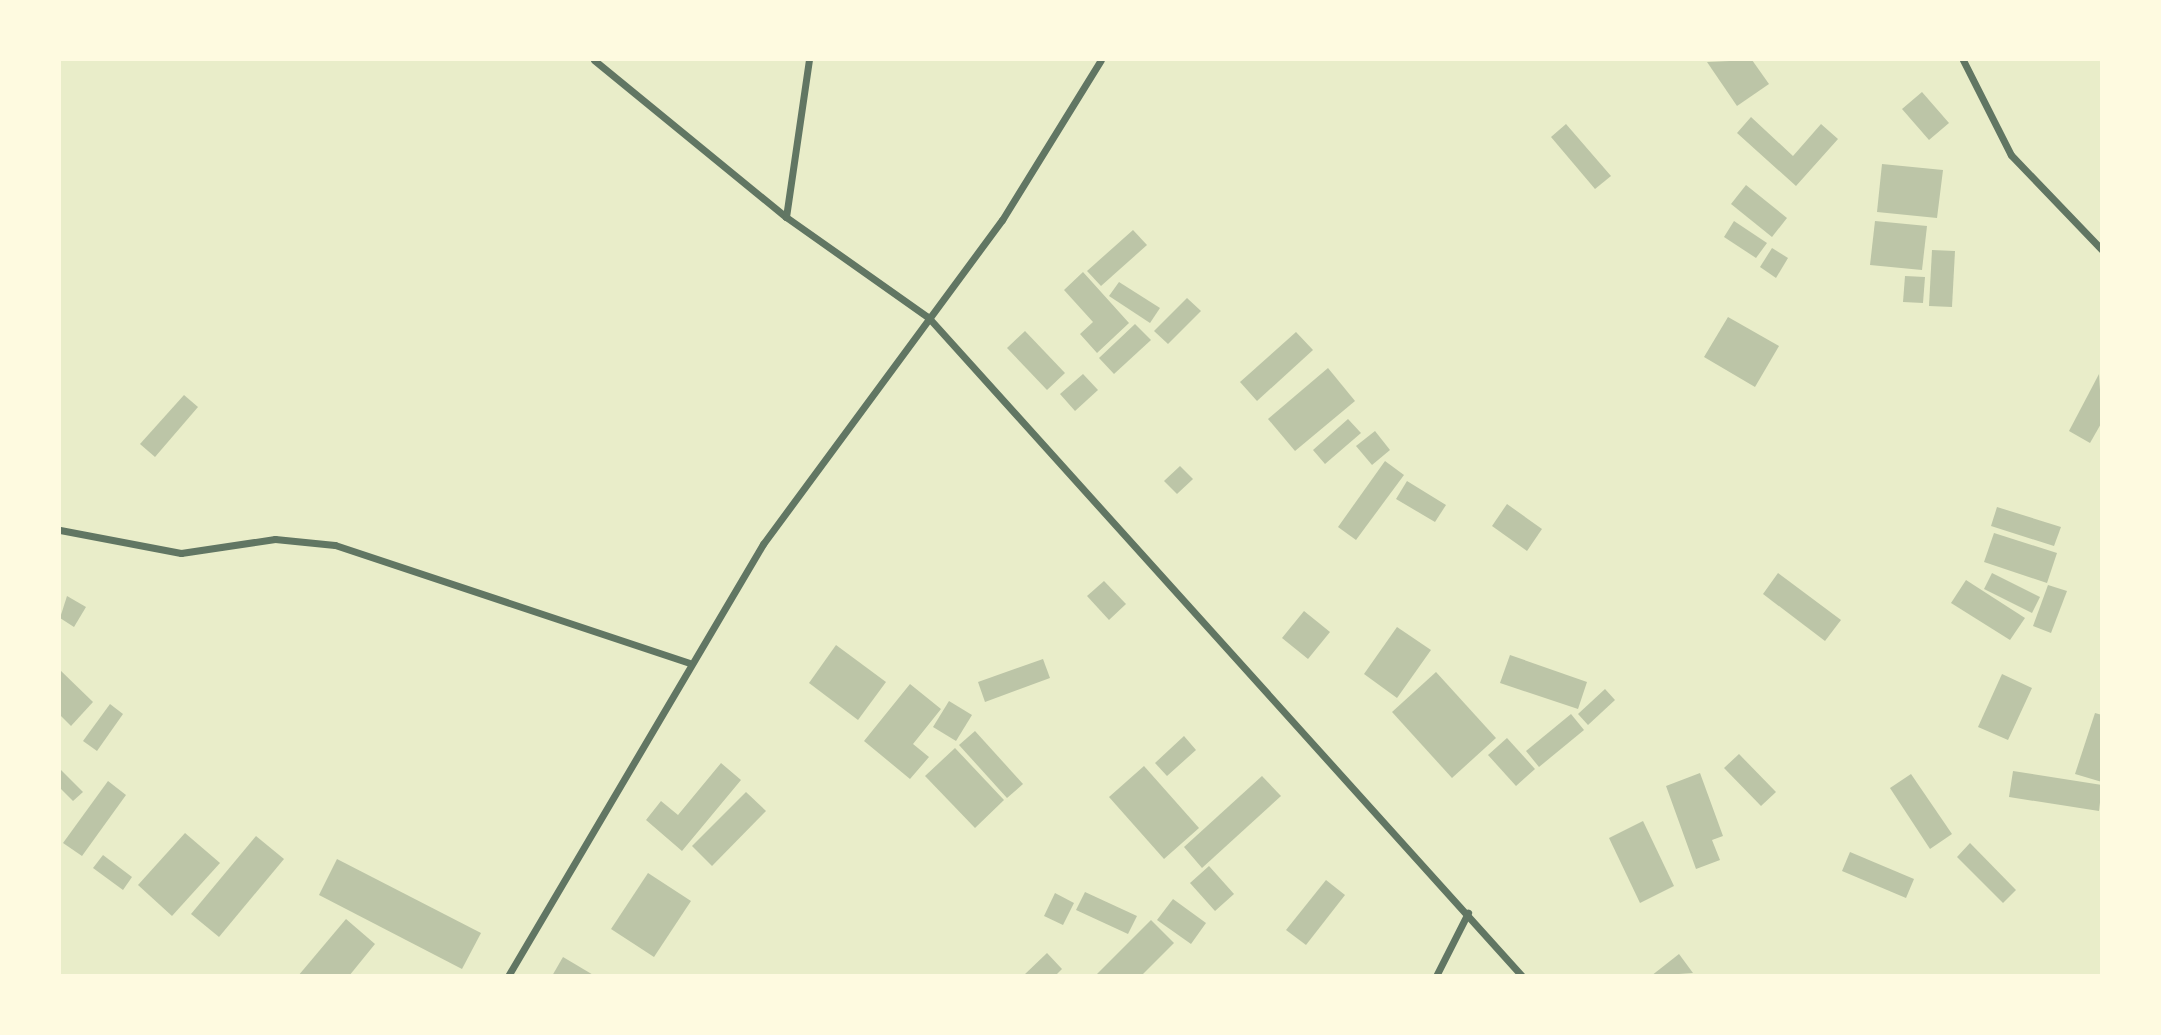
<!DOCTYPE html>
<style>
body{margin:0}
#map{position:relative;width:2161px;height:1035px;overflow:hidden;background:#e9edc9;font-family:Raleway,sans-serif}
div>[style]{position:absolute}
.building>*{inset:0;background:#bcc5a7}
.minor>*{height:7px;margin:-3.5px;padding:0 3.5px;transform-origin:3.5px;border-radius:3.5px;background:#617663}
span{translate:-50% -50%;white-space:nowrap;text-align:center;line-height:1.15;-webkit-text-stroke:6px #fefae0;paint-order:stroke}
.frame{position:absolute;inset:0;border:61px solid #fefae0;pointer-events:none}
</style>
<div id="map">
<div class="building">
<i style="clip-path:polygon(1752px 60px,1769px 84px,1737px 106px,1707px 62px)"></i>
<i style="clip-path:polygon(1922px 92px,1949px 123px,1929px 140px,1902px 109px)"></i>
<i style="clip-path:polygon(1751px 117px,1793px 156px,1821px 124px,1838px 139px,1796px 186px,1737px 133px)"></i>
<i style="clip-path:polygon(1566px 124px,1611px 176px,1595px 189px,1551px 137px)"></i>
<i style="clip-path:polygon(1882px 164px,1943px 170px,1937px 218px,1877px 212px)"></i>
<i style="clip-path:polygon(1746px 185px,1787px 218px,1772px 237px,1731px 204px)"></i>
<i style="clip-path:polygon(1734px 221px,1767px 243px,1756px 258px,1724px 237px)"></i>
<i style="clip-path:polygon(1875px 221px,1927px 226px,1922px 270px,1870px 265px)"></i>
<i style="clip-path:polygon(1133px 230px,1147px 245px,1101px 286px,1087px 271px)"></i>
<i style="clip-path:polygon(1772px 248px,1788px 258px,1776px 278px,1760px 267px)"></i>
<i style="clip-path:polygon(1932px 250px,1955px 251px,1952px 307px,1929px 306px)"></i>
<i style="clip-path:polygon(1083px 272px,1129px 323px,1097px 353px,1080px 334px,1093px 322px,1064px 290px)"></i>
<i style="clip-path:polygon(1905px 276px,1925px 277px,1923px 303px,1903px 302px)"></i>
<i style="clip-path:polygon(1119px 282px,1160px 308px,1150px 323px,1109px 296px)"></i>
<i style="clip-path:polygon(1187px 298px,1201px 311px,1168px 344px,1154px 331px)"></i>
<i style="clip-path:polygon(1728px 317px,1779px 346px,1755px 387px,1704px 357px)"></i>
<i style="clip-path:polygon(1135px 324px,1151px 340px,1114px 374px,1099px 358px)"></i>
<i style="clip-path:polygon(1025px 331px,1065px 373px,1047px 390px,1007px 348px)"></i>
<i style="clip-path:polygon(1296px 332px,1313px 350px,1257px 401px,1240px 382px)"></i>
<i style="clip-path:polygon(1328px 368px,1355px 401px,1295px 451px,1268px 419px)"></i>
<i style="clip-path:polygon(1083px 374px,1098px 390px,1075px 411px,1060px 394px)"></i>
<i style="clip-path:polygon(2099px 374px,2102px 422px,2090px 443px,2069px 431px)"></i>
<i style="clip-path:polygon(184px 395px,198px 407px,155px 457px,140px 444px)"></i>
<i style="clip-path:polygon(1348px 419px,1361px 433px,1325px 464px,1313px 450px)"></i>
<i style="clip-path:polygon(1375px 431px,1390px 450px,1372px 465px,1356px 446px)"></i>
<i style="clip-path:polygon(1385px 461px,1404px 475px,1356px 540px,1338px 527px)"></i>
<i style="clip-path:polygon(1180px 466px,1193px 479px,1177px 494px,1164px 481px)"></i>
<i style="clip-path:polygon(1407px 481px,1446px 505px,1435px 522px,1396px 499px)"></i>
<i style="clip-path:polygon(1507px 504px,1542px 529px,1527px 551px,1492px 526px)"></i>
<i style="clip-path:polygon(1997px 507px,2061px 527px,2054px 546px,1991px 526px)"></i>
<i style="clip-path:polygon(1994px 533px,2057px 553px,2047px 583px,1984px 562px)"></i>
<i style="clip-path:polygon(1778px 573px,1841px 620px,1825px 641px,1763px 594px)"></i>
<i style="clip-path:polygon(1992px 573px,2040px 597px,2032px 613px,1984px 589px)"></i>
<i style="clip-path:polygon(1966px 580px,2025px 618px,2010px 640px,1951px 603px)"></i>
<i style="clip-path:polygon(1104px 581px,1126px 604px,1109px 620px,1087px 596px)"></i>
<i style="clip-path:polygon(2048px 585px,2067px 591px,2051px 633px,2033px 626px)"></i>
<i style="clip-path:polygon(67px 596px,86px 607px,74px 627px,60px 618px)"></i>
<i style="clip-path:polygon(1304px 611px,1330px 632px,1308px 659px,1282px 638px)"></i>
<i style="clip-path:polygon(1397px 627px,1431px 650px,1397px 698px,1364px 674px)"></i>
<i style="clip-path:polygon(836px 645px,886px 682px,858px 720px,809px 683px)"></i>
<i style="clip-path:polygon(1510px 655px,1587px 682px,1578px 709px,1500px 683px)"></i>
<i style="clip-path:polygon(1043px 659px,1050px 678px,985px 702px,978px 682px)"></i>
<i style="clip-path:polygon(60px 670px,93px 702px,71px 726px,60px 715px)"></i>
<i style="clip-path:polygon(1436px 672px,1496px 738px,1452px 778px,1392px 712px)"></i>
<i style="clip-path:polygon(2002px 674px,2032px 688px,2008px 740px,1978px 727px)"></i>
<i style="clip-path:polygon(910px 684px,941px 709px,913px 744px,929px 757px,910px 779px,864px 741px)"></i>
<i style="clip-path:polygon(1605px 689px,1615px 700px,1588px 725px,1578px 714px)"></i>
<i style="clip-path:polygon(949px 701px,972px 715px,956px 741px,933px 727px)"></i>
<i style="clip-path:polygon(110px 704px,123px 714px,97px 751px,83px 741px)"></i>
<i style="clip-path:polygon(2095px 713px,2102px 715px,2102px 782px,2075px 774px)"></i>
<i style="clip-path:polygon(1571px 714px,1584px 730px,1539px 767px,1526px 751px)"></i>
<i style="clip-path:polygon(975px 731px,1023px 784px,1007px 798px,959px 745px)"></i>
<i style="clip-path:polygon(1184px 736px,1196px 750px,1167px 776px,1155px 763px)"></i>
<i style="clip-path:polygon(1507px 738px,1535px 769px,1516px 786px,1488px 755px)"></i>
<i style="clip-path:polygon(955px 748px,1004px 800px,975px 828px,925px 776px)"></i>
<i style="clip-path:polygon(1739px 754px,1776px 792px,1761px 806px,1724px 768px)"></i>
<i style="clip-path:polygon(721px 763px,741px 780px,682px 851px,646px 820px,661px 801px,678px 815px)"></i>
<i style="clip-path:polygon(1144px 766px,1199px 828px,1164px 859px,1109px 797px)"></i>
<i style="clip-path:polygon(60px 769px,83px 792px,73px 801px,60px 788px)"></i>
<i style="clip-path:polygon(2013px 771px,2102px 785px,2099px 811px,2009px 797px)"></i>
<i style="clip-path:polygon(1700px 773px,1723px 836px,1712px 840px,1720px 860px,1696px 869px,1666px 786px)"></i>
<i style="clip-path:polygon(1911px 774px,1952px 834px,1930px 849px,1890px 788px)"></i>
<i style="clip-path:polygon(1262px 776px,1281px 796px,1202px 868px,1184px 847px)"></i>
<i style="clip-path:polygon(108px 781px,126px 795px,82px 856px,63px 843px)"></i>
<i style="clip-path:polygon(746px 792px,766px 811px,712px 866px,692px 846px)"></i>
<i style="clip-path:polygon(1643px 821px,1674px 886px,1640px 903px,1609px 838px)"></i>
<i style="clip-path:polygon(185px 833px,220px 863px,172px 916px,138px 885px)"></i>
<i style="clip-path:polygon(256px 836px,284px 859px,219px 937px,191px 914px)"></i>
<i style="clip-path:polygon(1970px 843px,2016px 890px,2003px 903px,1957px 857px)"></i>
<i style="clip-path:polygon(1850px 852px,1914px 879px,1906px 898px,1842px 871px)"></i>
<i style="clip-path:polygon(103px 855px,132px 877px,123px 890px,93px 868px)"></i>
<i style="clip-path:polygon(337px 859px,481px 933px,462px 969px,319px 895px)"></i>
<i style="clip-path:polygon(1209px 866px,1234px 894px,1215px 911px,1190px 883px)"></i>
<i style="clip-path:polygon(648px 873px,691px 901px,654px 957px,611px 929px)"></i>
<i style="clip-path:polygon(1326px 880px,1345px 895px,1306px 945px,1286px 930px)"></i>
<i style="clip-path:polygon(1085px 892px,1137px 916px,1128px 934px,1076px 910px)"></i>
<i style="clip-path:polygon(1055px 893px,1074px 903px,1063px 925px,1044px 916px)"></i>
<i style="clip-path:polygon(1173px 899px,1206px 923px,1191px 944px,1157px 920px)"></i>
<i style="clip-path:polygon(346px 919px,375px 944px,349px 976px,298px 976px)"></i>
<i style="clip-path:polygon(1151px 920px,1174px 943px,1141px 976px,1095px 976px)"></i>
<i style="clip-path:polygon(1047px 953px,1062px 969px,1055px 976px,1023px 976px)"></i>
<i style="clip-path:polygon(1679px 954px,1693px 973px,1651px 976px)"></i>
<i style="clip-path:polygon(563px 957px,595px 976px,552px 976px)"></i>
</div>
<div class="minor">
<i style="left:594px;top:60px;width:248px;rotate:39.3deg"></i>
<i style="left:786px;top:217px;width:174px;rotate:35.2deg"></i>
<i style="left:928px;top:317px;width:887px;rotate:47.97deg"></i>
<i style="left:1963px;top:60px;width:106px;rotate:63.2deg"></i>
<i style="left:2011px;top:155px;width:132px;rotate:46.2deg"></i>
<i style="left:786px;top:217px;width:159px;rotate:-81.7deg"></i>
<i style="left:60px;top:530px;width:123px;rotate:10.8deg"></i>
<i style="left:181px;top:553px;width:95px;rotate:-8.5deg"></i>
<i style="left:275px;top:539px;width:60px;rotate:5.7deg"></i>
<i style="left:335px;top:545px;width:373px;rotate:18.4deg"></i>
<i style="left:508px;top:976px;width:502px;rotate:-59.45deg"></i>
<i style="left:763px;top:544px;width:403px;rotate:-53.6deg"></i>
<i style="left:1002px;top:220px;width:188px;rotate:-58.3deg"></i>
<i style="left:1436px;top:976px;width:71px;rotate:-63.1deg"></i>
</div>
<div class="frame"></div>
</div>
